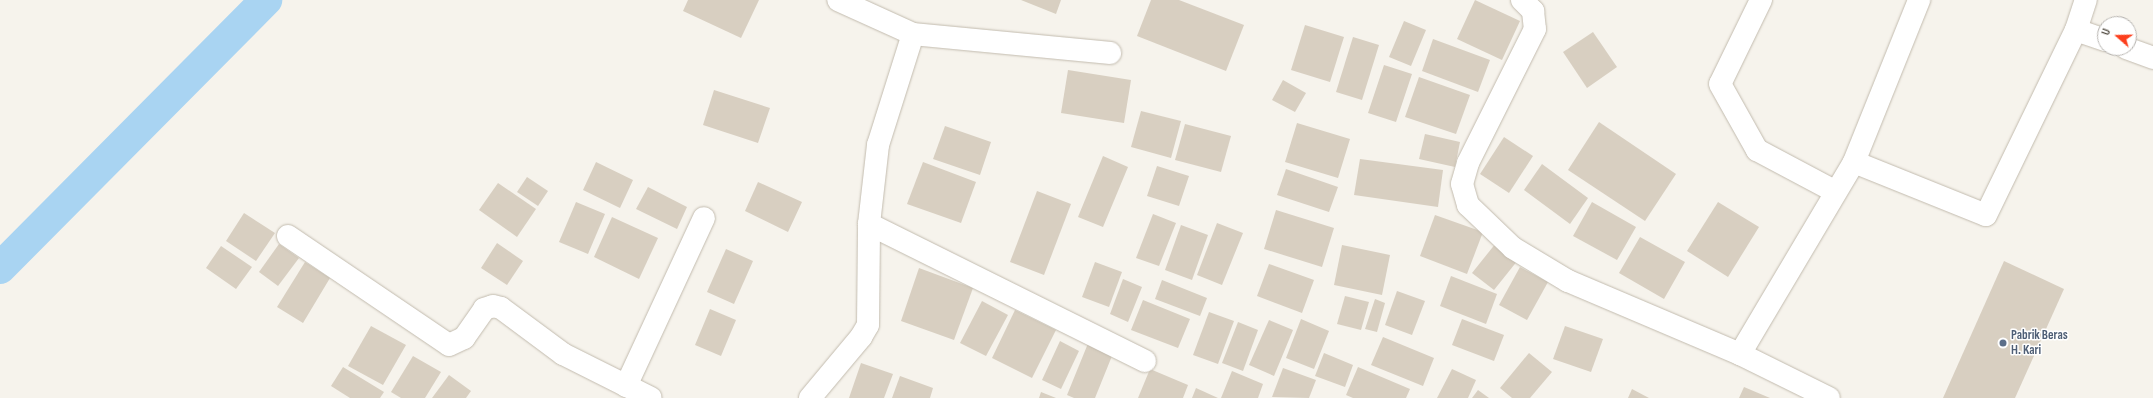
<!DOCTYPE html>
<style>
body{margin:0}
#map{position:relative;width:2153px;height:398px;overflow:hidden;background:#f6f3ec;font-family:"Sofia Sans Condensed",sans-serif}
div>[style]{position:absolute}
.canal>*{height:32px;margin:-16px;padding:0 16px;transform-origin:16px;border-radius:16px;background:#a9d4f2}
.building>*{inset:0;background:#d8cfc1}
.roads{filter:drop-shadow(0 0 1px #c2bbae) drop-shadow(0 0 1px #c2bbae)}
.minor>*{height:22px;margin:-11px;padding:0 11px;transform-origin:11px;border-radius:11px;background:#fff}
.dots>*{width:11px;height:11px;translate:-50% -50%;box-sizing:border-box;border:2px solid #fff;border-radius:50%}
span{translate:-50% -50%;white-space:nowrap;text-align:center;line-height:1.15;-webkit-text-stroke:3px #fff;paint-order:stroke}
.service-label{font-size:13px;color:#4e5e75;font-weight:700}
.left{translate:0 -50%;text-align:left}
.north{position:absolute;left:2097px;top:16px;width:40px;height:40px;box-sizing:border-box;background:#fff;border:1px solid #b7b4b0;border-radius:50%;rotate:290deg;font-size:11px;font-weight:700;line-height:16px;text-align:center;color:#4b4439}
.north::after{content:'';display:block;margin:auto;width:14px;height:18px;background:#fc3f1d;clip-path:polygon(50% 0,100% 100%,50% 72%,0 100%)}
</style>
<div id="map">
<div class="canal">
<i style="left:0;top:268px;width:378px;rotate:-45.2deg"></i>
</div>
<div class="building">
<i style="clip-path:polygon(688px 0,759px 0,741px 38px,683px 11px)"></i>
<i style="clip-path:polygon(1021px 0,1061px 0,1056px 14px)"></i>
<i style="clip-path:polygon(1151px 0,1179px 0,1244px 25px,1226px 71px,1137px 36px)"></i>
<i style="clip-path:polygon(1475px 0,1520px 21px,1502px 60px,1457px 39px)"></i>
<i style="clip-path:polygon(1404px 21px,1426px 30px,1411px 66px,1389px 57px)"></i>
<i style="clip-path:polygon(1305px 25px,1344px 37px,1330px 82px,1291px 70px)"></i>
<i style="clip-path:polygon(1593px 32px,1617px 67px,1587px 88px,1563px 52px)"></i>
<i style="clip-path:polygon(1353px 37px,1379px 45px,1362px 100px,1336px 92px)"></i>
<i style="clip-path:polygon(1433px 39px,1490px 60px,1478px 92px,1422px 71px)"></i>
<i style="clip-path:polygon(1384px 65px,1412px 74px,1396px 122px,1368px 113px)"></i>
<i style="clip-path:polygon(1068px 70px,1131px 80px,1124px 123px,1061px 113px)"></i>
<i style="clip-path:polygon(1419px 77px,1470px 95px,1456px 134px,1405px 117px)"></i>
<i style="clip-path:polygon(1283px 80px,1306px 93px,1295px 112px,1272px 100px)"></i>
<i style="clip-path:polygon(714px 90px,770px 108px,758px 143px,703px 125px)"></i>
<i style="clip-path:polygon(1141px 111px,1181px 121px,1171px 158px,1131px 147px)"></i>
<i style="clip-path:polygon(1599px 122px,1676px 174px,1645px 221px,1568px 170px)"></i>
<i style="clip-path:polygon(1297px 123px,1350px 139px,1338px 178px,1285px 162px)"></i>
<i style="clip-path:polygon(1185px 124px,1231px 136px,1221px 172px,1175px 160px)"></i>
<i style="clip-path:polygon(945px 126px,991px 142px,980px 175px,933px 159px)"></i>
<i style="clip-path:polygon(1425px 134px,1460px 142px,1455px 167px,1419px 159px)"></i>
<i style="clip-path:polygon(1504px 137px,1533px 156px,1509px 193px,1480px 174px)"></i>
<i style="clip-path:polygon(1103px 156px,1128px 167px,1103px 227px,1078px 217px)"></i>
<i style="clip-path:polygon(1360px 159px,1443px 170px,1438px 207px,1354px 195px)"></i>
<i style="clip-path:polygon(596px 162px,633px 180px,620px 208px,583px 190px)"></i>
<i style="clip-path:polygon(923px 162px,976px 182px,961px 223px,907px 204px)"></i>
<i style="clip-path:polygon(1542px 164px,1588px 198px,1570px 224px,1524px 190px)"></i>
<i style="clip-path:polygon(1157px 166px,1189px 176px,1179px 206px,1147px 196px)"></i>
<i style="clip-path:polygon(1286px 169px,1338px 187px,1329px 212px,1277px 195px)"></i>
<i style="clip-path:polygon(527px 177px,548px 191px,538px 206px,517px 192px)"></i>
<i style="clip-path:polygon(758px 182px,802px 202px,788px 232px,745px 211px)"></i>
<i style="clip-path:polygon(498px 183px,536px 209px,517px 237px,479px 210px)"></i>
<i style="clip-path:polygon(648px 187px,687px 207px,677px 229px,636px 209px)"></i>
<i style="clip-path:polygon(1037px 191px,1071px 204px,1044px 275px,1010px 262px)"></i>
<i style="clip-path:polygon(576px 202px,605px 214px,588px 254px,559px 242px)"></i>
<i style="clip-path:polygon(1592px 202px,1636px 227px,1617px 260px,1573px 236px)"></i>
<i style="clip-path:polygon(1718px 202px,1759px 227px,1728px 277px,1687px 251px)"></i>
<i style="clip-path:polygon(1276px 210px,1334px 228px,1322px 267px,1264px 249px)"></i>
<i style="clip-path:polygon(244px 213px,275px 233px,256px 261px,226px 241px)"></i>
<i style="clip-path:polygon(1153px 214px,1176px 223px,1159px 266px,1136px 258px)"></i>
<i style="clip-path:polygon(1435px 215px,1483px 232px,1467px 274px,1420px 256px)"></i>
<i style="clip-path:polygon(612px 217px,658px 238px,639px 279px,594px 257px)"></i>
<i style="clip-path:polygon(1217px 223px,1243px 233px,1222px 285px,1197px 275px)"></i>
<i style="clip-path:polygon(1181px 225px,1208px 235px,1192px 280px,1165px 270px)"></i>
<i style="clip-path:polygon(1640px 237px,1685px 262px,1664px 299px,1619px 273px)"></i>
<i style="clip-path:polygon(497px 243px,523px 261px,507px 285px,481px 268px)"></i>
<i style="clip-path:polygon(1496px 243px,1518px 260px,1494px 290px,1472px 273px)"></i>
<i style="clip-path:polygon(279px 244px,299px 258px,278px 286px,259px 272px)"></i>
<i style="clip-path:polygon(1342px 245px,1390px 255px,1382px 295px,1334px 285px)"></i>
<i style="clip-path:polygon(221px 246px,252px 267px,236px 289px,206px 268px)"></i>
<i style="clip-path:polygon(726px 249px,753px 261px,734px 304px,707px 292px)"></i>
<i style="clip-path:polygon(2004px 261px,2064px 289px,2015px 398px,1943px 398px)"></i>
<i style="clip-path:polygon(305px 262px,330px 278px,303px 323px,277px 307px)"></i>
<i style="clip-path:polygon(1095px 262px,1122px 272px,1109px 307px,1082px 297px)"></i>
<i style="clip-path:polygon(1269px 264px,1314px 280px,1302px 313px,1257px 296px)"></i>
<i style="clip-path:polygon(1520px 267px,1548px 282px,1527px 320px,1499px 305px)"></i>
<i style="clip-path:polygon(919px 268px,973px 288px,954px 340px,901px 321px)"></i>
<i style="clip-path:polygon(1451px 276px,1497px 294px,1486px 324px,1440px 306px)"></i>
<i style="clip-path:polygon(1123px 279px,1142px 287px,1128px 322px,1110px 314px)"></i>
<i style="clip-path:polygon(1162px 280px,1207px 298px,1200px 316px,1155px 299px)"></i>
<i style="clip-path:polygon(1397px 291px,1425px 301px,1412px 335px,1385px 325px)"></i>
<i style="clip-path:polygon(1345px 296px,1369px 302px,1361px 330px,1337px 324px)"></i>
<i style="clip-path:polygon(1375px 299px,1385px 303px,1377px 332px,1365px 329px)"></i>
<i style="clip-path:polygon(1143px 300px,1190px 319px,1178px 348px,1131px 330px)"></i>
<i style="clip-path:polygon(982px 301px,1008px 315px,986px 356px,960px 343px)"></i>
<i style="clip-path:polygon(710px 309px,736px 320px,721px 356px,695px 345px)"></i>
<i style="clip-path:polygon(1015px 310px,1056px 330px,1032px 378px,992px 358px)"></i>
<i style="clip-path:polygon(1209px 312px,1234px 321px,1218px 364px,1193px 355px)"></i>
<i style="clip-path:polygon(1301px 319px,1329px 331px,1314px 369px,1286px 358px)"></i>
<i style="clip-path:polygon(1462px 319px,1504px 335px,1494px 361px,1452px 345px)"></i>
<i style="clip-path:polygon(1269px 320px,1293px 330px,1274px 376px,1249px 365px)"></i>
<i style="clip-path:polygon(1238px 322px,1258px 330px,1243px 371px,1222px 363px)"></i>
<i style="clip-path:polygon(371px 326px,406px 345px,383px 385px,348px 366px)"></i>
<i style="clip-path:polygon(1565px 326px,1603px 339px,1591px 372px,1553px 359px)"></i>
<i style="clip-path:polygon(1383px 337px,1434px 358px,1423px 386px,1371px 365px)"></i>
<i style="clip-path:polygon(1060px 341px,1079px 351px,1061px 389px,1042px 380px)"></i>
<i style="clip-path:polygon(1089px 341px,1114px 351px,1095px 398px,1074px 398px,1067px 395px)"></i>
<i style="clip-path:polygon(1324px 353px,1353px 365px,1345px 387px,1315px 376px)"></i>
<i style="clip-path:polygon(1529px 353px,1552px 372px,1530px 398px,1512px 398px,1500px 388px)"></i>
<i style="clip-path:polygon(413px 356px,441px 372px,425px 398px,401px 398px,391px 392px)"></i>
<i style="clip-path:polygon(861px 363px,893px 374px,884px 398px,849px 398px)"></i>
<i style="clip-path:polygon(343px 367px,384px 392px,380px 398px,350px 398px,331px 386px)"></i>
<i style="clip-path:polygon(1358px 367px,1410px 389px,1406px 398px,1353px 398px,1346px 395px)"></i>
<i style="clip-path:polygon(1283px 368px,1316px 380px,1309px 398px,1272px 397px)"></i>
<i style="clip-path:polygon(1150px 369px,1188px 385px,1183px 398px,1138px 398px)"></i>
<i style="clip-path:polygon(1452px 369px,1476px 380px,1468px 398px,1437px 398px)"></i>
<i style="clip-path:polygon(1232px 371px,1263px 384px,1258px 398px,1221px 398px)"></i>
<i style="clip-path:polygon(449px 375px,471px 391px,466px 398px,432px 398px)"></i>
<i style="clip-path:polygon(900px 376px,933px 388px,930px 398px,892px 398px)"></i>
<i style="clip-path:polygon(1744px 387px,1770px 398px,1739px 398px)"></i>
<i style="clip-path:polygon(1196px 388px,1218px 398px,1192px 398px)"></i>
<i style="clip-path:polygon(1632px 389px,1649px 398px,1628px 398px)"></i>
<i style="clip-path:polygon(1478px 390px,1489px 398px,1472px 398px)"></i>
<i style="clip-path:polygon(1041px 392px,1056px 398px,1039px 398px)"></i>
</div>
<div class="roads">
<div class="minor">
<i style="left:1522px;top:0;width:16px;rotate:45deg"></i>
<i style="left:1533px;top:11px;width:18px;rotate:84deg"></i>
<i style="left:1535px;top:29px;width:150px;rotate:116.6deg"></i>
<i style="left:1468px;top:163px;width:22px;rotate:106deg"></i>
<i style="left:1462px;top:184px;width:22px;rotate:74deg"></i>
<i style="left:1468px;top:205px;width:62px;rotate:43.7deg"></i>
<i style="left:1513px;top:248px;width:64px;rotate:31deg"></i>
<i style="left:1568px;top:281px;width:187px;rotate:23deg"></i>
<i style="left:1740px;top:354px;width:99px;rotate:26.3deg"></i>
<i style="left:1761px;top:0;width:93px;rotate:116deg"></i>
<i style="left:1720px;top:84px;width:76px;rotate:60.7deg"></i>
<i style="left:1757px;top:150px;width:89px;rotate:28deg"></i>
<i style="left:2076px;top:30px;width:31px;rotate:19deg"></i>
<i style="left:913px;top:34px;width:198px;rotate:5.5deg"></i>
<i style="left:2126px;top:48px;width:29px;rotate:20deg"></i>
<i style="left:1854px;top:162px;width:142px;rotate:21.9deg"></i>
<i style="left:1986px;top:215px;width:206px;rotate:-64.1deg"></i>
<i style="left:2076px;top:30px;width:32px;rotate:-72deg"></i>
<i style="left:869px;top:224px;width:308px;rotate:26.4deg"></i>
<i style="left:288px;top:236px;width:194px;rotate:34.1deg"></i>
<i style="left:449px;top:345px;width:17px;rotate:-25deg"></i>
<i style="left:464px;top:338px;width:35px;rotate:-55deg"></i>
<i style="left:484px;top:309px;width:9px;rotate:-18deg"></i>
<i style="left:493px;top:306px;width:8px;rotate:14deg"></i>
<i style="left:501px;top:308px;width:77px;rotate:36.6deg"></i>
<i style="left:563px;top:354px;width:98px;rotate:26.6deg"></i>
<i style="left:1740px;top:354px;width:223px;rotate:-59.3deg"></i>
<i style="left:1854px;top:162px;width:175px;rotate:-68.1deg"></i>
<i style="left:626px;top:386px;width:185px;rotate:-65.1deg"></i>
<i style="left:810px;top:398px;width:80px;rotate:-50.1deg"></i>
<i style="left:861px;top:337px;width:14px;rotate:-60deg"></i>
<i style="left:868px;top:325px;width:101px;rotate:-89.4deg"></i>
<i style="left:869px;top:224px;width:80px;rotate:-83.5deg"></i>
<i style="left:878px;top:145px;width:116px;rotate:-72.5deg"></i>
<i style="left:913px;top:34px;width:82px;rotate:-155.6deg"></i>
</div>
</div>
<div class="dots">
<i style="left:2003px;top:343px;background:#5c6f8a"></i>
</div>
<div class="service-label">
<span class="left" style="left:2011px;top:343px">Pabrik Beras<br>H. Kari</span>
</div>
<div class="north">U</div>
</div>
